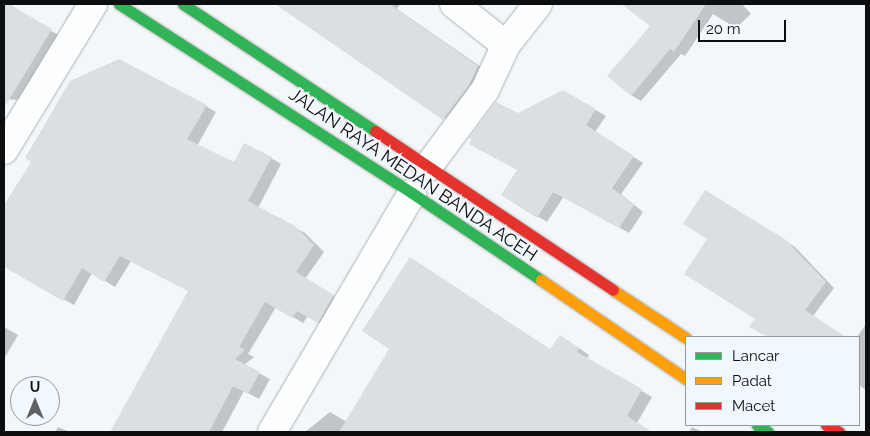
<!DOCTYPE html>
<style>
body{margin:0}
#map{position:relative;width:870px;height:436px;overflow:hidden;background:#f3f7fa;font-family:Raleway,sans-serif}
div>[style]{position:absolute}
.shadow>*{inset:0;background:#0003}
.building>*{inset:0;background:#dcdfe2}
.roads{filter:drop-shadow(0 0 1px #aeb1b3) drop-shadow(0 0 1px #aeb1b3)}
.street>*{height:28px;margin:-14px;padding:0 14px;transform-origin:14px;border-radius:14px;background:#fdfefe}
.fast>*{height:11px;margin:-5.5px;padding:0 5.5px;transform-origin:5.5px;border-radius:5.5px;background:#30b455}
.slow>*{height:11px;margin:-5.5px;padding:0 5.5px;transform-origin:5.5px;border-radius:5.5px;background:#ff9f0a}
.jam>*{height:11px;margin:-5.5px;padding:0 5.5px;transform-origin:5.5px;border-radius:5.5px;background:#e5322d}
span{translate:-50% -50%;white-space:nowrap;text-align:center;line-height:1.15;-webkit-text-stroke:4.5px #f0f7fd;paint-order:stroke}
.street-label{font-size:18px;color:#0c0e10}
.frame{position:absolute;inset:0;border:5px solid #0c0e10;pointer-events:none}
.legend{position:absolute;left:685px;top:336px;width:175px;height:90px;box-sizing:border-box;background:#f0f7fd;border:1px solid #959a9e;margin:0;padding:6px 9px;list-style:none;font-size:15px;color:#0c0e10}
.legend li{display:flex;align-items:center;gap:10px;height:25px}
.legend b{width:25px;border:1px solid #959a9e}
.north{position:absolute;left:10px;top:376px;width:50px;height:50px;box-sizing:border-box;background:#f0f7fd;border:1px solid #959a9e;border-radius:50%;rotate:0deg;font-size:14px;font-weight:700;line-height:20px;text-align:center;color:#0c0e10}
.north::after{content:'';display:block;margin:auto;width:18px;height:22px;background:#5d6062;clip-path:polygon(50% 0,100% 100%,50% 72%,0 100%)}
.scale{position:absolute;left:698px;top:20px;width:88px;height:22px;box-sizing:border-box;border:2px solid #0c0e10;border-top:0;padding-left:6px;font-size:15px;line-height:18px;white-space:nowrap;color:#0c0e10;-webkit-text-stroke:4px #f0f7fd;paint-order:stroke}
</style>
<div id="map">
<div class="shadow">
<i style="clip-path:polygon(4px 4px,62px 37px,24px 100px,4px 99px)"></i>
<i style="clip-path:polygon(277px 4px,400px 4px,397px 9px,491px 74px,457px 126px)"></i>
<i style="clip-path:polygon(623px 4px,742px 4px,751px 14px,736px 28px,713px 14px,685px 56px,681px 54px,641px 101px,631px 95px,651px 26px)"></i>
<i style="clip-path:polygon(563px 91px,606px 116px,595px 132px,643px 163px,621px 194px,643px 212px,629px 233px,564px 196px,547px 222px,537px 216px,519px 170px,518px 114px)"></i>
<i style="clip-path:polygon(206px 106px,216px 112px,197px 146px,235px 163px,271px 158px,281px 164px,258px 208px,305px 233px,324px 252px,305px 279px,343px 302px,328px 328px,308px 316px,303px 323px,276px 307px,248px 354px,254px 357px,244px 365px,270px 379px,259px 399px,244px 391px,222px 432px,112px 432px,189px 291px,131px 261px,115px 287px,92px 273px,74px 305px,4px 266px,4px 207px,33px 162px)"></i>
<i style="clip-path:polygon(715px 197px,795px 247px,834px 288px,813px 316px,845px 337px,770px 337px,751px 327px,757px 319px,709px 239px)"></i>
<i style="clip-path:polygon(866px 324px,866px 390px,859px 385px,857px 337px)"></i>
<i style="clip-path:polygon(4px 327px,18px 335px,4px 359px)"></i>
<i style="clip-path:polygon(561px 336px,589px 355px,587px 359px,652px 397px,637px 423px,651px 432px,305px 432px,330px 412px,347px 422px,551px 350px)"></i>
<i style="clip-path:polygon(58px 427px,70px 432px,55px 432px)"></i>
<i style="clip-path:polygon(692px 427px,702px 432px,689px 432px)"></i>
</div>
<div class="building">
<i style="clip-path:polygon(4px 4px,9px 4px,52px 29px,4px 108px)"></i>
<i style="clip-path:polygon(275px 4px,389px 4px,478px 66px,468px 87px,443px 120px)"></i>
<i style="clip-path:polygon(621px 4px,706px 4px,674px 52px,670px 49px,631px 96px,607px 76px,650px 26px)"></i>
<i style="clip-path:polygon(119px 59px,207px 105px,187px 139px,234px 162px,244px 143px,272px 157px,248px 201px,295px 226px,314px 245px,296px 272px,334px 295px,318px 323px,297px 311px,292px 318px,265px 302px,239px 347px,245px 350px,235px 359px,260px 372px,248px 394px,233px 386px,209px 432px,110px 432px,188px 291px,120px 256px,104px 282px,82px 268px,63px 301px,4px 267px,4px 205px,31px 162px,25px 158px,70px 81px)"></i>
<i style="clip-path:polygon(563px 90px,596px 109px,586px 125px,634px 156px,612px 188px,634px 205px,619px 228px,553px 192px,537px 218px,501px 195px,517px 170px,469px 144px,472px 139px,469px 138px,496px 102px,518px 113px)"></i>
<i style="clip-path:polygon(705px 190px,786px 240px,826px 282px,805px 310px,846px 337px,768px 337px,749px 327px,755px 319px,684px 274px,707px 239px,683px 224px)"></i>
<i style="clip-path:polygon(410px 257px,550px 349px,560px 335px,579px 348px,577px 352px,642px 389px,627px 416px,652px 432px,339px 432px,389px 349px,362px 331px)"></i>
</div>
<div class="roads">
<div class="street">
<i style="left:454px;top:4px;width:66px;rotate:38.3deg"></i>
<i style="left:4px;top:150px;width:171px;rotate:-58.6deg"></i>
<i style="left:427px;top:168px;width:97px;rotate:-53.4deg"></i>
<i style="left:485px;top:90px;width:50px;rotate:-65deg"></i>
<i style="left:506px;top:45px;width:52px;rotate:-52deg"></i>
<i style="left:272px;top:432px;width:277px;rotate:-59.6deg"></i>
</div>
<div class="fast">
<i style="left:119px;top:4px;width:349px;rotate:32.8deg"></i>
<i style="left:412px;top:193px;width:156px;rotate:34deg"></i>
<i style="left:183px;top:4px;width:230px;rotate:33.5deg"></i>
<i style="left:757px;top:425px;width:13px;rotate:32deg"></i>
</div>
<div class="slow">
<i style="left:541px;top:280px;width:176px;rotate:34.3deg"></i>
<i style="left:613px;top:290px;width:87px;rotate:33.3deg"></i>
</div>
<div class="jam">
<i style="left:375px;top:131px;width:286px;rotate:33.7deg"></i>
<i style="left:826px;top:425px;width:15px;rotate:28deg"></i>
</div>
</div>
<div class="street-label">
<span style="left:413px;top:175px;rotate:34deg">JALAN RAYA MEDAN BANDA ACEH</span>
</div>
<div class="frame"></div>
<ul class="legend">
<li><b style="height:6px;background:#30b455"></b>Lancar</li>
<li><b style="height:6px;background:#ff9f0a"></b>Padat</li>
<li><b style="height:6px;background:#e5322d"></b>Macet</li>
</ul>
<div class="north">U</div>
<div class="scale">20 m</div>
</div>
